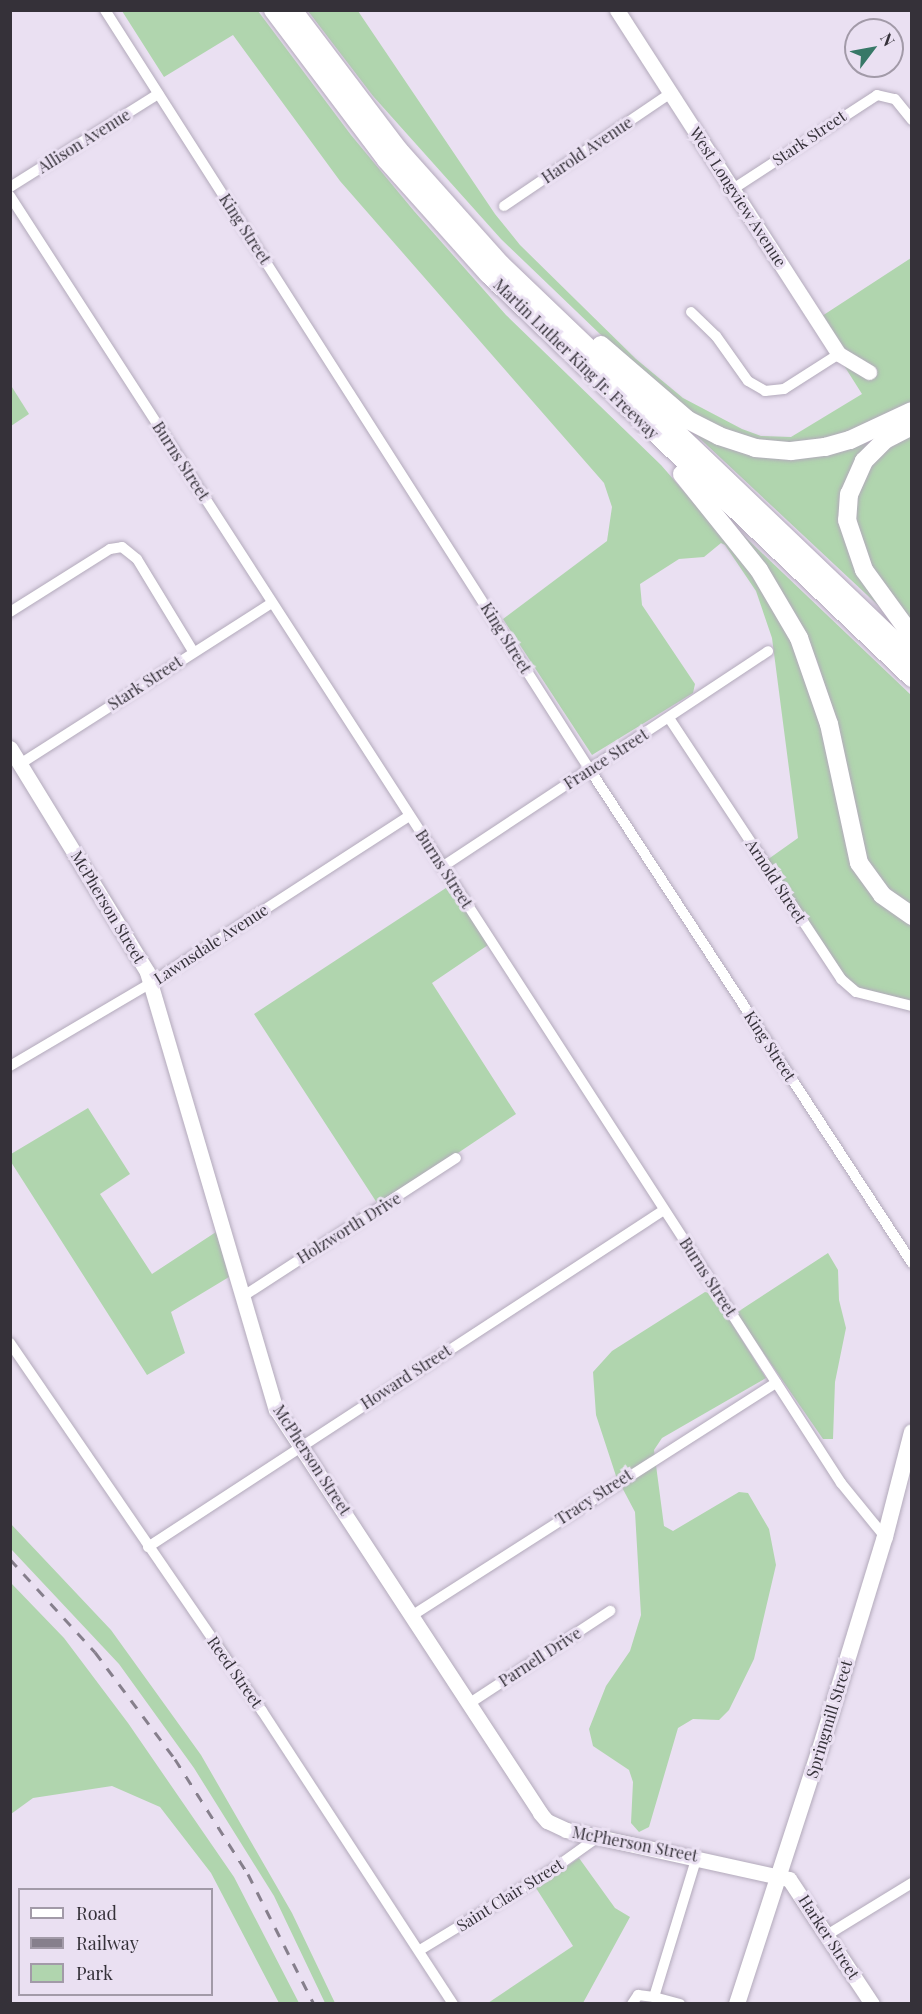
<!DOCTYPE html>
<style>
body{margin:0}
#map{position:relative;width:922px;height:2014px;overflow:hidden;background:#eae0f2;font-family:"Playfair Display",serif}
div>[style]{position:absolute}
.green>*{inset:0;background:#b0d5ae}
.roads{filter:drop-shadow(0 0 2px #b3aabb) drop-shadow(0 0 2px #b3aabb)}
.street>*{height:10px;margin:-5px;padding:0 5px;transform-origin:5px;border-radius:5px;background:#fff}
.secondary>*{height:15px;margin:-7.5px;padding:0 7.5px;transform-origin:7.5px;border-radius:7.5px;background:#fff}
.primary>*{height:16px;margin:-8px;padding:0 8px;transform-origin:8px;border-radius:8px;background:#fff}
.highway>*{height:18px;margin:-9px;padding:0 9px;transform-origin:9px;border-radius:9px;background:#fff}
.rail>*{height:3px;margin-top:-1.5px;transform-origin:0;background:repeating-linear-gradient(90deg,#867f8c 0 10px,transparent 0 20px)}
span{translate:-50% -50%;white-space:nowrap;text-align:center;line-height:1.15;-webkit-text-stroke:6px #eae0f2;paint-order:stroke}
.street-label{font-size:16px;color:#353139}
.frame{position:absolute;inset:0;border:12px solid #353139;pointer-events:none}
.legend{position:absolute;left:18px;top:1888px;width:195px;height:108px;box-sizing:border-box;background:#eae0f2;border:2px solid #a29aa8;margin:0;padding:8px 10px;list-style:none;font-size:18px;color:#353139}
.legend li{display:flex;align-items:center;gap:12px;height:30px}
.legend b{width:30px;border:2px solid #a29aa8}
.north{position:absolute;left:844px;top:18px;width:60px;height:60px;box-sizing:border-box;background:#eae0f2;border:2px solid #a29aa8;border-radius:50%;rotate:58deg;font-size:16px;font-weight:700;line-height:24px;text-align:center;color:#353139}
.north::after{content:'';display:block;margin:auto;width:21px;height:27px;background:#377867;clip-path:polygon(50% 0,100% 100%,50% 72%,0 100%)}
</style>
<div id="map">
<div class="green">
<i style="clip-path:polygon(122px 11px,258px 11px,351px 135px,414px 211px,506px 315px,661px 465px,739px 555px,778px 610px,815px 695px,843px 826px,911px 924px,911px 1001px,859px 988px,843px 975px,767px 860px,798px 838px,772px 638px,756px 591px,725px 545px,721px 543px,704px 557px,679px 559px,640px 584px,642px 605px,695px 684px,693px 693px,592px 755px,503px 619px,607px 541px,612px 507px,604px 483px,340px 181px,233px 35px,164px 77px)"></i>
<i style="clip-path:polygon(308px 11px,358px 11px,495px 214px,520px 245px,636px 359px,683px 398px,742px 429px,761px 436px,791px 437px,862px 394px,843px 364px,871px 379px,877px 376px,877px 369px,844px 350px,822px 316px,911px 258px,911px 404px,827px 441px,763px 443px,699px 419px,600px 334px,501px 239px,373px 96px)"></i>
<i style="clip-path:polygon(10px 384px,29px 414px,11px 426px,10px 426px)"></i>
<i style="clip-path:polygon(694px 433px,746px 452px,877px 433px,841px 523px,855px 569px,882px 609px)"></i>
<i style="clip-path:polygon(911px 433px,911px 623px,886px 592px,859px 543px,854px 502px,874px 458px)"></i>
<i style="clip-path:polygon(741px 533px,911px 695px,911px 909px,892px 895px,861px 850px,828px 695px,817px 661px,796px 618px,738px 535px)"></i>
<i style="clip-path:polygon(452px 884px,488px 945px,432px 983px,516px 1114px,379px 1206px,254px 1014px)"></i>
<i style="clip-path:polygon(88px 1108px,130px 1174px,100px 1194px,152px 1274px,216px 1232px,229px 1277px,171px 1312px,185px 1353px,147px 1375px,11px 1162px,11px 1154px)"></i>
<i style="clip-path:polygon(828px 1253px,838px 1270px,839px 1300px,846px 1328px,835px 1382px,833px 1439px,823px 1439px,736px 1313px)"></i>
<i style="clip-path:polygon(705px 1292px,713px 1294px,766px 1378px,662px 1438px,654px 1450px,664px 1526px,673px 1531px,739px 1492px,748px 1493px,769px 1529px,776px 1565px,754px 1659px,729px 1710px,719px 1720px,693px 1719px,678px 1728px,649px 1827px,639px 1832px,631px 1823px,633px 1782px,629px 1770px,593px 1746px,589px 1729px,606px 1686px,630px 1651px,641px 1615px,635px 1512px,616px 1476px,596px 1415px,593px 1372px,612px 1351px)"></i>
<i style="clip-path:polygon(10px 1523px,111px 1630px,201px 1755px,292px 1913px,335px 2003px,325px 2003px,274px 1896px,194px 1768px,119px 1664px,11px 1549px)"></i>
<i style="clip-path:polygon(11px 1583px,64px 1638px,128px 1723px,234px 1877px,299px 2003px,279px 2003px,211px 1873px,160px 1807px,112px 1786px,33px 1798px,11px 1814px)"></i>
<i style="clip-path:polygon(579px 1858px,615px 1908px,630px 1917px,583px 2003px,488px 2003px,573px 1946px,536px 1888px)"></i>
</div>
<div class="roads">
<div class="street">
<i style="left:105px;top:10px;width:902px;rotate:57.46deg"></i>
<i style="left:590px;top:770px;width:589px;rotate:56.85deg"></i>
<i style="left:10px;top:187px;width:175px;rotate:-32.1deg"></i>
<i style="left:733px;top:189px;width:172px;rotate:-33.1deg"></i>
<i style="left:877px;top:95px;width:18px;rotate:13deg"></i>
<i style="left:895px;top:99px;width:27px;rotate:51deg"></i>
<i style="left:10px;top:196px;width:1532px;rotate:57.15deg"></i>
<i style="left:841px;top:1483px;width:70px;rotate:50.8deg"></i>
<i style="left:504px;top:206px;width:202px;rotate:-34.1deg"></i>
<i style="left:691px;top:312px;width:35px;rotate:44deg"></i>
<i style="left:716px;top:336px;width:55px;rotate:54.6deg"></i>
<i style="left:748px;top:381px;width:20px;rotate:30deg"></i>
<i style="left:765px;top:391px;width:19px;rotate:-6deg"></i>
<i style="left:784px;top:389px;width:65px;rotate:-32.5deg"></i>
<i style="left:10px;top:612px;width:118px;rotate:-32.2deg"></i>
<i style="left:110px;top:549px;width:12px;rotate:-9deg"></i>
<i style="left:122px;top:547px;width:19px;rotate:39deg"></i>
<i style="left:137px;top:559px;width:108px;rotate:58.7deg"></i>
<i style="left:669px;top:718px;width:313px;rotate:56.6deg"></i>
<i style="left:841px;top:979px;width:20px;rotate:41deg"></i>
<i style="left:856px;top:992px;width:58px;rotate:14deg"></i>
<i style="left:20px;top:764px;width:299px;rotate:-32.6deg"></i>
<i style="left:442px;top:867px;width:391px;rotate:-33.5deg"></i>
<i style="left:10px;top:1066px;width:164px;rotate:-30.5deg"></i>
<i style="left:151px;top:983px;width:307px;rotate:-32.9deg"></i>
<i style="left:242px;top:1297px;width:255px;rotate:-33deg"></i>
<i style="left:10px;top:1343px;width:446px;rotate:55.6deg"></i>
<i style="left:262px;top:1711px;width:350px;rotate:56.9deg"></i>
<i style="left:148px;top:1547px;width:616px;rotate:-33.15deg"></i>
<i style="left:413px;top:1615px;width:431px;rotate:-32.6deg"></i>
<i style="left:470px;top:1703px;width:168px;rotate:-33.3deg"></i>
<i style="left:827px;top:1935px;width:100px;rotate:-31.5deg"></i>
<i style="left:420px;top:1950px;width:151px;rotate:-31.2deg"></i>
<i style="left:549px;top:1872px;width:60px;rotate:-35.5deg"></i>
<i style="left:654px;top:1997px;width:27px;rotate:15deg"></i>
<i style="left:632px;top:2004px;width:11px;rotate:-56deg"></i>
<i style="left:638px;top:1995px;width:16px;rotate:7deg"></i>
<i style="left:654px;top:1997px;width:147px;rotate:-73deg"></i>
</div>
<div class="secondary">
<i style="left:617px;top:10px;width:409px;rotate:57.2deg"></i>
<i style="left:839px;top:354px;width:35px;rotate:31deg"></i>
<i style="left:10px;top:748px;width:263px;rotate:58.5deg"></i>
<i style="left:147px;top:972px;width:456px;rotate:73.6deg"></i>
<i style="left:276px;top:1409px;width:483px;rotate:56.8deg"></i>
<i style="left:540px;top:1813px;width:11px;rotate:49deg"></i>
<i style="left:547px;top:1821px;width:21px;rotate:25deg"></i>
<i style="left:566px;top:1830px;width:228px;rotate:12.4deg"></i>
<i style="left:789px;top:1879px;width:150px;rotate:56.4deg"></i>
</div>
<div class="primary">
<i style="left:737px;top:2004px;width:268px;rotate:-72deg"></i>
<i style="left:820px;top:1749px;width:222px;rotate:-73deg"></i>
<i style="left:885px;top:1537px;width:108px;rotate:-75.6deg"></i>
</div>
<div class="highway">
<i style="left:273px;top:10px;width:188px;rotate:53deg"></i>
<i style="left:386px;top:160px;width:153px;rotate:48.2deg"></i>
<i style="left:488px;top:274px;width:586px;rotate:43.62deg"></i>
<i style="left:293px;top:10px;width:176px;rotate:52.9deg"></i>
<i style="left:399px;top:150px;width:153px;rotate:48.2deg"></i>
<i style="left:501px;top:264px;width:569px;rotate:43.72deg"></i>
<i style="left:601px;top:345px;width:115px;rotate:40.8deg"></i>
<i style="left:688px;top:420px;width:35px;rotate:27deg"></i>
<i style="left:719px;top:436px;width:38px;rotate:18deg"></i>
<i style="left:755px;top:448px;width:36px;rotate:5deg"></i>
<i style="left:791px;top:451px;width:34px;rotate:-7deg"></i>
<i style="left:825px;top:447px;width:26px;rotate:-16deg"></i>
<i style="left:850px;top:440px;width:68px;rotate:-25.1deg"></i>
<i style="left:912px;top:426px;width:30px;rotate:153deg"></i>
<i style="left:885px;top:440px;width:30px;rotate:135deg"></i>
<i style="left:864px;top:461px;width:36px;rotate:114deg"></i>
<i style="left:849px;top:494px;width:26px;rotate:94deg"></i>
<i style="left:847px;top:520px;width:53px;rotate:71.2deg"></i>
<i style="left:864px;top:570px;width:82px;rotate:54deg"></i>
<i style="left:682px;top:474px;width:123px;rotate:51.3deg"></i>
<i style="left:759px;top:570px;width:79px;rotate:59.5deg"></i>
<i style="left:799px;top:638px;width:91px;rotate:70.8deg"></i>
<i style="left:829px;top:724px;width:142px;rotate:77.8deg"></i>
<i style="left:859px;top:863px;width:39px;rotate:54deg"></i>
<i style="left:882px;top:895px;width:37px;rotate:35deg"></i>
</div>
</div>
<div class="rail">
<i style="left:10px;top:1559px;width:126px;rotate:47.6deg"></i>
<i style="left:95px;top:1652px;width:134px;rotate:53.2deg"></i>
<i style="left:175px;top:1759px;width:136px;rotate:57.6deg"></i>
<i style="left:248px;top:1874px;width:146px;rotate:63.1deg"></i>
</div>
<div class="street-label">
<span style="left:809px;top:138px;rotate:-34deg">Stark Street</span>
<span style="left:84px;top:141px;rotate:-32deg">Allison Avenue</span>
<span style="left:587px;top:150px;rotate:-34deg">Harold Avenue</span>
<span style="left:738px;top:197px;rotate:57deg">West Longview Avenue</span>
<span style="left:245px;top:229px;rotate:57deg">King Street</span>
<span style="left:576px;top:359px;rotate:44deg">Martin Luther King Jr. Freeway</span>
<span style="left:181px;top:461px;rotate:57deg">Burns Street</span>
<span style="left:506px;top:638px;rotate:58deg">King Street</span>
<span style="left:145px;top:683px;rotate:-33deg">Stark Street</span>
<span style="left:606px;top:759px;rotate:-33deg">France Street</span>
<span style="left:444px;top:869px;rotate:57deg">Burns Street</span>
<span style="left:776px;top:881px;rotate:57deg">Arnold Street</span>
<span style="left:108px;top:907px;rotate:59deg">McPherson Street</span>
<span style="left:211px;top:944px;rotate:-33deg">Lawnsdale Avenue</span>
<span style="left:770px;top:1046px;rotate:57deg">King Street</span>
<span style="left:349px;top:1228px;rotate:-32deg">Holzworth Drive</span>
<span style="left:708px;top:1277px;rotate:57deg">Burns Street</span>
<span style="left:406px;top:1377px;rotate:-33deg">Howard Street</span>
<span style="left:312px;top:1460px;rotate:57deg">McPherson Street</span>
<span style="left:594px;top:1497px;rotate:-33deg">Tracy Street</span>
<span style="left:540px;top:1657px;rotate:-33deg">Parnell Drive</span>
<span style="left:235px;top:1672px;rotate:55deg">Reed Street</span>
<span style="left:829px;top:1719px;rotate:-73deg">Springmill Street</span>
<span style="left:635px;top:1844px;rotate:11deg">McPherson Street</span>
<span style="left:510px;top:1895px;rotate:-32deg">Saint Clair Street</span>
<span style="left:829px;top:1937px;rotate:57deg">Harker Street</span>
</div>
<div class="frame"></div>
<ul class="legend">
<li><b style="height:8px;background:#fff"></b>Road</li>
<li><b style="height:8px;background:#867f8c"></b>Railway</li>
<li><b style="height:16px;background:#b0d5ae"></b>Park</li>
</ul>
<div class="north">N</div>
</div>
